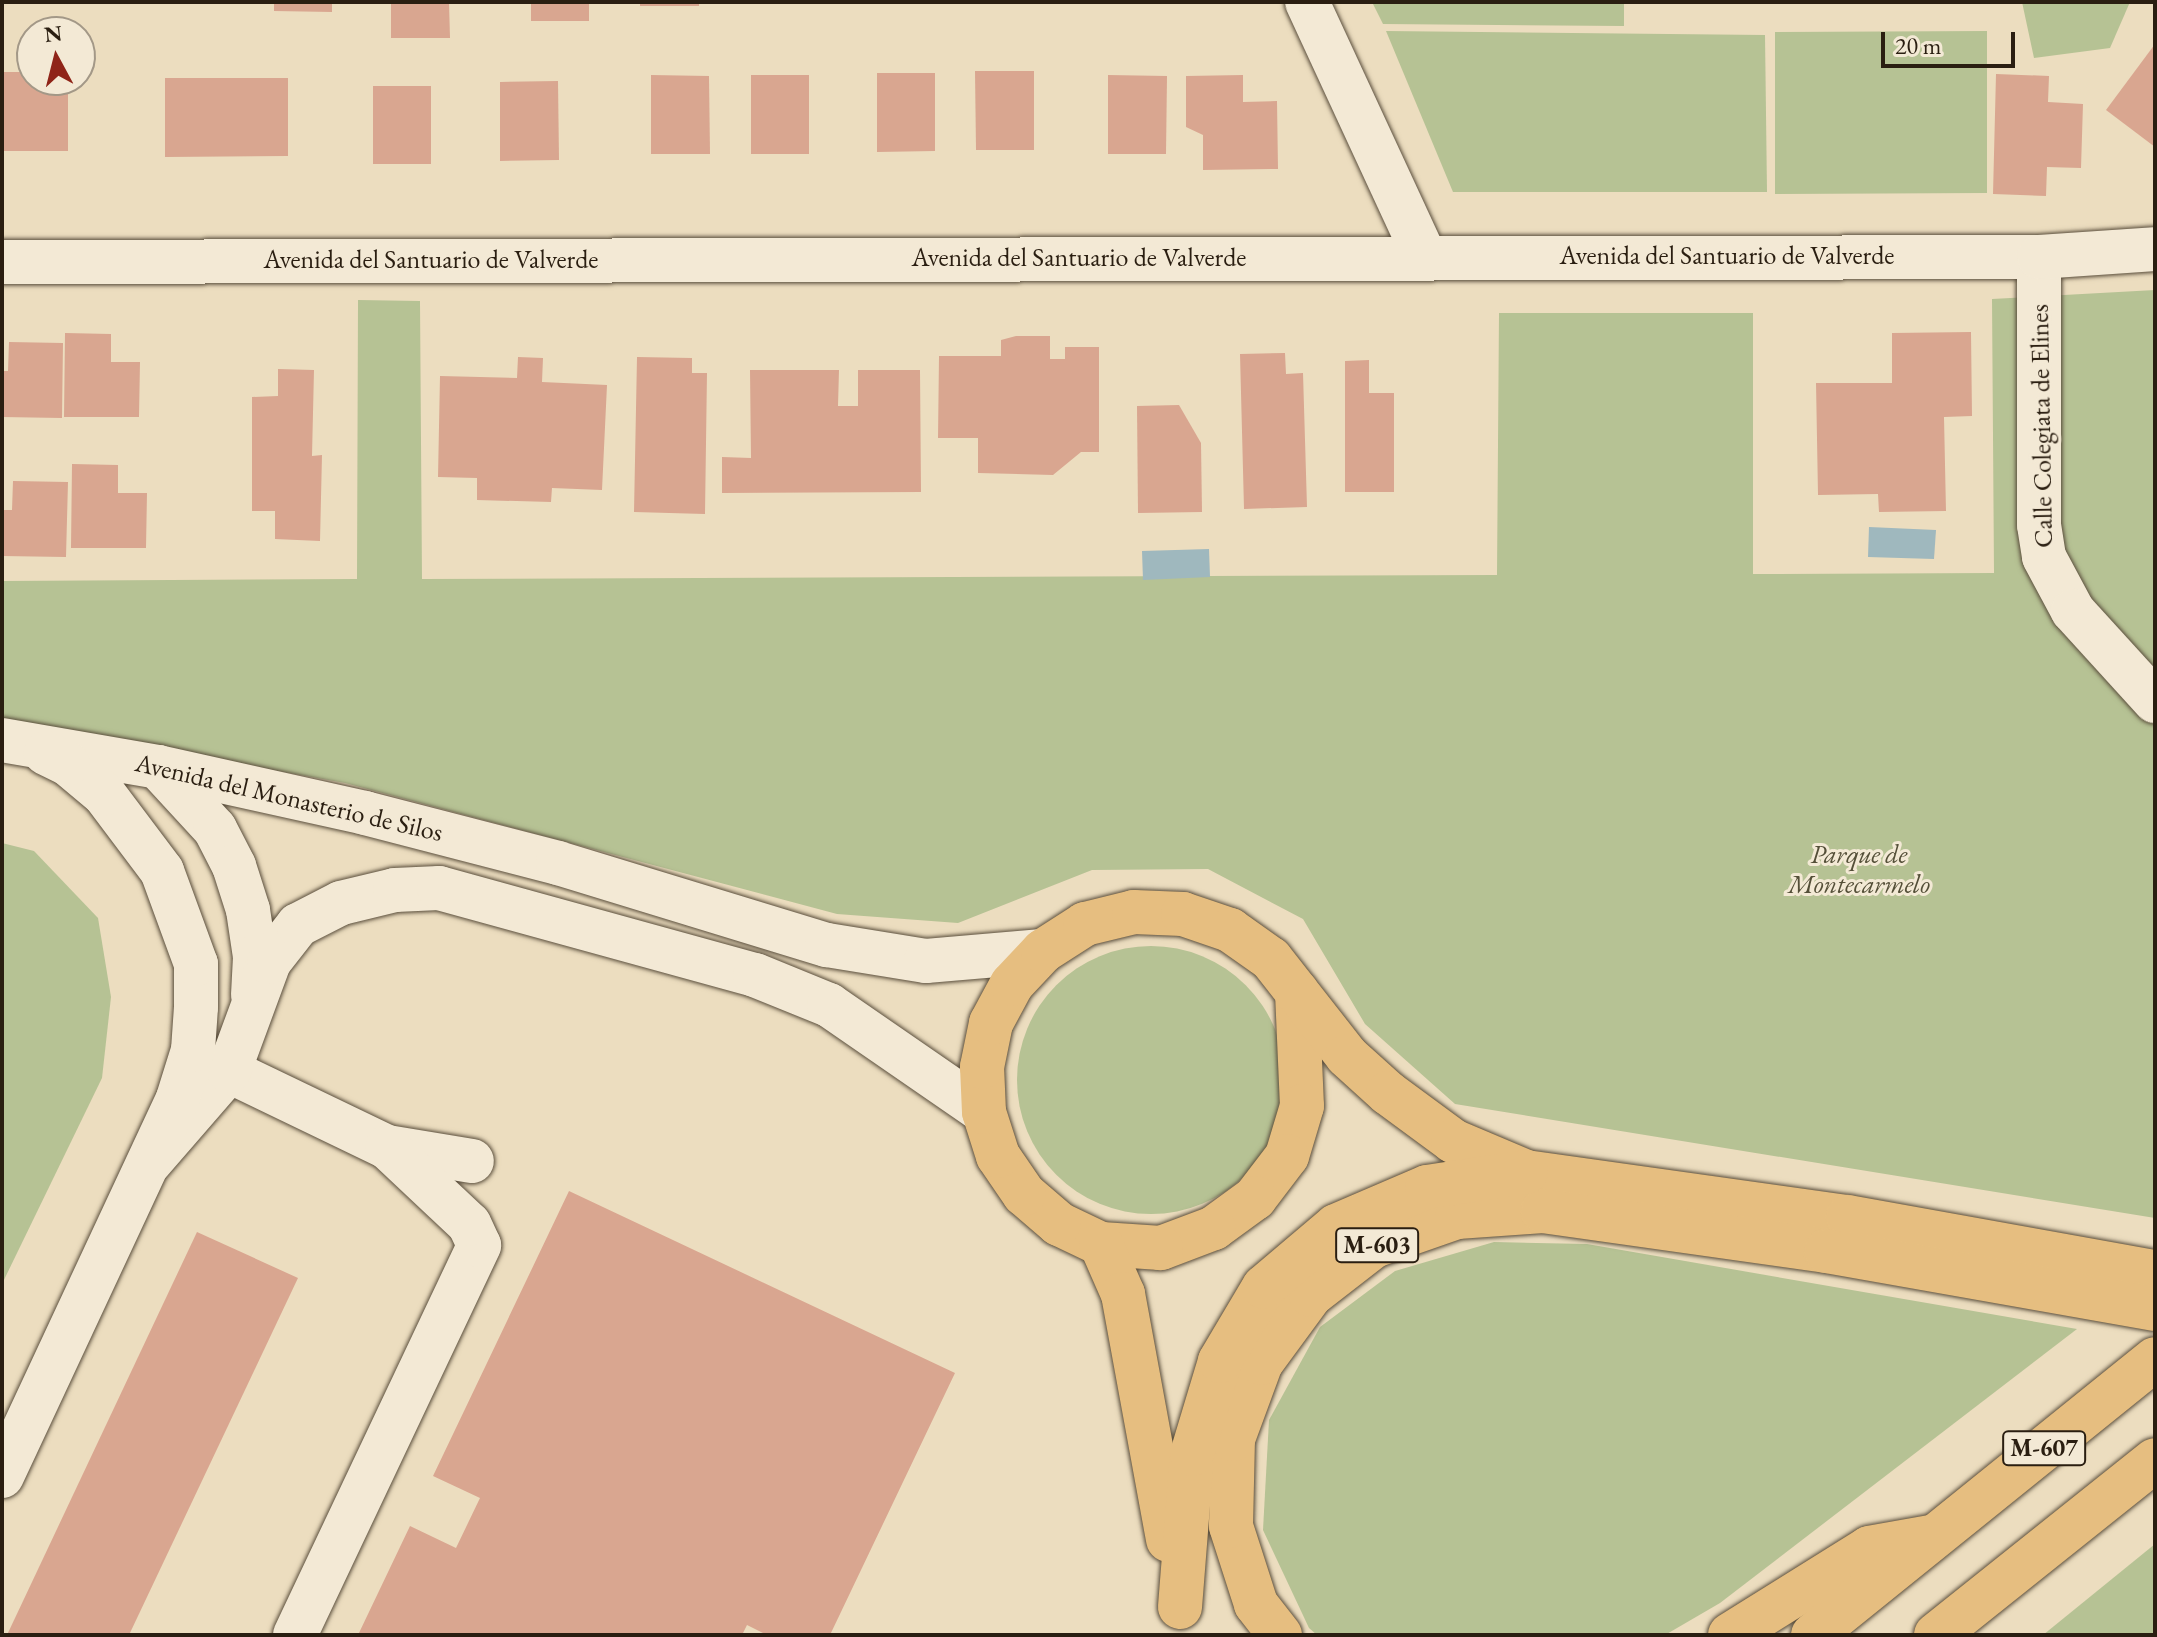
<!DOCTYPE html>
<style>
body{margin:0}
#map{position:relative;width:2157px;height:1637px;overflow:hidden;background:#ecddbf;font-family:"EB Garamond",serif}
div>[style]{position:absolute}
.green>*{inset:0;background:#b6c294}
.round{border-radius:50%}
.water>*{inset:0;background:#9fb8be}
.building>*{inset:0;background:#d9a690}
.roads{filter:drop-shadow(0 0 2px #5a4e3c) drop-shadow(0 0 2px #5a4e3c)}
.minor>*{height:44px;margin:-22px;padding:0 22px;transform-origin:22px;border-radius:22px;background:#f3e9d5}
.tertiary>*{height:44px;margin:-22px;padding:0 22px;transform-origin:22px;border-radius:22px;background:#f3e9d5}
.primary>*{height:44px;margin:-22px;padding:0 22px;transform-origin:22px;border-radius:22px;background:#e6be80}
.motorway>*{height:44px;margin:-22px;padding:0 22px;transform-origin:22px;border-radius:22px;background:#e6be80}
span{translate:-50% -50%;white-space:nowrap;text-align:center;line-height:1.15;-webkit-text-stroke:6px #f3e9d5;paint-order:stroke}
.shield-label span{padding:2px 6px;background:#f3e9d5;border:2px solid;border-radius:6px;-webkit-text-stroke-width:0}
.shield-label{font-size:24px;color:#2a1e11;font-weight:700}
.street-label{font-size:26px;color:#2a1e11}
.park-label{font-size:26px;color:#544f38;font-style:italic}
.frame{position:absolute;inset:0;border:4px solid #2a1e11;pointer-events:none}
.north{position:absolute;left:16px;top:16px;width:80px;height:80px;box-sizing:border-box;background:#f3e9d5;border:2px solid #a39887;border-radius:50%;rotate:353deg;font-size:22px;font-weight:700;line-height:32px;text-align:center;color:#2a1e11}
.north::after{content:'';display:block;margin:auto;width:28px;height:36px;background:#8f2418;clip-path:polygon(50% 0,100% 100%,50% 72%,0 100%)}
.scale{position:absolute;left:1881px;top:32px;width:134px;height:36px;box-sizing:border-box;border:4px solid #2a1e11;border-top:0;padding-left:10px;font-size:24px;line-height:28px;white-space:nowrap;color:#2a1e11;-webkit-text-stroke:6px #f3e9d5;paint-order:stroke}
</style>
<div id="map">
<div class="green">
<i style="clip-path:polygon(1372px 2px,1624px 2px,1624px 26px,1383px 24px)"></i>
<i style="clip-path:polygon(2022px 2px,2130px 2px,2110px 48px,2034px 58px)"></i>
<i style="clip-path:polygon(1386px 31px,1765px 35px,1767px 192px,1453px 192px)"></i>
<i style="clip-path:polygon(1987px 31px,1987px 193px,1775px 194px,1775px 32px)"></i>
<i style="clip-path:polygon(2155px 290px,2155px 1218px,1455px 1104px,1365px 1024px,1303px 919px,1208px 869px,1092px 870px,958px 923px,837px 914px,345px 783px,2px 722px,2px 581px,357px 579px,358px 300px,420px 301px,422px 579px,1497px 575px,1499px 313px,1753px 313px,1753px 574px,1994px 573px,1992px 299px)"></i>
<i style="clip-path:polygon(2px 843px,34px 851px,98px 918px,111px 997px,102px 1078px,2px 1284px)"></i>
<i class="round" style="left:1017px;top:946px;width:268px;height:268px"></i>
<i style="clip-path:polygon(1494px 1242px,1587px 1244px,2077px 1329px,1720px 1603px,1665px 1635px,1317px 1635px,1309px 1628px,1263px 1530px,1269px 1420px,1320px 1327px,1395px 1271px)"></i>
<i style="clip-path:polygon(2155px 1544px,2155px 1635px,2043px 1635px)"></i>
</div>
<div class="water">
<i style="clip-path:polygon(1869px 527px,1936px 530px,1934px 559px,1868px 557px)"></i>
<i style="clip-path:polygon(1209px 549px,1210px 577px,1143px 580px,1142px 551px)"></i>
</div>
<div class="building">
<i style="clip-path:polygon(274px 2px,332px 2px,332px 12px,274px 11px)"></i>
<i style="clip-path:polygon(391px 2px,449px 2px,450px 38px,391px 38px)"></i>
<i style="clip-path:polygon(531px 2px,589px 2px,589px 21px,531px 21px)"></i>
<i style="clip-path:polygon(640px 2px,699px 2px,699px 6px,640px 6px)"></i>
<i style="clip-path:polygon(2155px 44px,2155px 147px,2106px 110px)"></i>
<i style="clip-path:polygon(975px 71px,1034px 71px,1034px 150px,976px 150px)"></i>
<i style="clip-path:polygon(4px 72px,32px 72px,32px 80px,68px 80px,68px 151px,2px 151px)"></i>
<i style="clip-path:polygon(877px 73px,935px 73px,935px 151px,877px 152px)"></i>
<i style="clip-path:polygon(1996px 74px,2049px 76px,2048px 102px,2083px 104px,2081px 168px,2047px 167px,2046px 196px,1993px 194px)"></i>
<i style="clip-path:polygon(651px 75px,709px 76px,710px 154px,651px 154px)"></i>
<i style="clip-path:polygon(751px 75px,809px 75px,809px 154px,751px 154px)"></i>
<i style="clip-path:polygon(1108px 75px,1167px 76px,1166px 154px,1108px 154px)"></i>
<i style="clip-path:polygon(1243px 75px,1243px 102px,1277px 101px,1278px 169px,1203px 170px,1203px 135px,1186px 127px,1186px 76px)"></i>
<i style="clip-path:polygon(165px 78px,288px 78px,288px 156px,165px 157px)"></i>
<i style="clip-path:polygon(558px 81px,559px 160px,500px 161px,500px 82px)"></i>
<i style="clip-path:polygon(373px 86px,431px 86px,431px 164px,373px 164px)"></i>
<i style="clip-path:polygon(1971px 332px,1972px 416px,1944px 417px,1946px 511px,1879px 512px,1878px 494px,1818px 495px,1816px 383px,1892px 383px,1892px 333px)"></i>
<i style="clip-path:polygon(65px 333px,111px 334px,111px 362px,140px 362px,139px 417px,64px 417px)"></i>
<i style="clip-path:polygon(1016px 336px,1050px 336px,1050px 359px,1065px 359px,1065px 347px,1099px 347px,1099px 452px,1081px 452px,1053px 475px,978px 473px,978px 438px,938px 438px,939px 356px,1001px 356px,1001px 340px)"></i>
<i style="clip-path:polygon(9px 342px,63px 343px,62px 418px,2px 417px,2px 371px,8px 371px)"></i>
<i style="clip-path:polygon(1285px 353px,1286px 374px,1303px 373px,1307px 507px,1244px 509px,1240px 354px)"></i>
<i style="clip-path:polygon(518px 357px,543px 358px,542px 382px,607px 385px,602px 490px,552px 488px,551px 502px,477px 500px,477px 478px,438px 477px,440px 376px,517px 378px)"></i>
<i style="clip-path:polygon(637px 357px,692px 358px,692px 373px,707px 373px,705px 514px,634px 512px)"></i>
<i style="clip-path:polygon(1369px 360px,1369px 393px,1394px 393px,1394px 492px,1345px 492px,1345px 361px)"></i>
<i style="clip-path:polygon(278px 369px,314px 370px,312px 456px,322px 455px,320px 541px,275px 539px,275px 511px,252px 511px,252px 397px,278px 396px)"></i>
<i style="clip-path:polygon(750px 370px,839px 370px,838px 406px,858px 406px,858px 370px,920px 370px,921px 492px,722px 493px,722px 457px,751px 458px)"></i>
<i style="clip-path:polygon(1179px 405px,1201px 443px,1202px 512px,1138px 513px,1137px 406px)"></i>
<i style="clip-path:polygon(72px 464px,118px 465px,118px 493px,147px 493px,146px 548px,71px 548px)"></i>
<i style="clip-path:polygon(13px 481px,68px 482px,66px 557px,2px 556px,2px 510px,12px 510px)"></i>
<i style="clip-path:polygon(569px 1191px,955px 1373px,830px 1635px,767px 1635px,747px 1625px,742px 1635px,358px 1635px,410px 1526px,456px 1548px,480px 1498px,433px 1476px)"></i>
<i style="clip-path:polygon(197px 1232px,298px 1278px,129px 1635px,7px 1635px)"></i>
</div>
<div class="roads">
<div class="minor">
<i style="left:1307px;top:2px;width:281px;rotate:65.2deg"></i>
<i style="left:2039px;top:257px;width:268px;rotate:90deg"></i>
<i style="left:2039px;top:525px;width:32px;rotate:81deg"></i>
<i style="left:2044px;top:557px;width:61px;rotate:61.8deg"></i>
<i style="left:2073px;top:611px;width:122px;rotate:47.7deg"></i>
<i style="left:2px;top:262px;width:2037px;rotate:-0.14deg"></i>
<i style="left:2039px;top:257px;width:116px;rotate:-3.9deg"></i>
<i style="left:229px;top:1071px;width:175px;rotate:25.7deg"></i>
<i style="left:387px;top:1147px;width:86px;rotate:9.4deg"></i>
<i style="left:295px;top:1635px;width:431px;rotate:-64.7deg"></i>
<i style="left:479px;top:1245px;width:23px;rotate:-115deg"></i>
<i style="left:469px;top:1224px;width:112px;rotate:-136.8deg"></i>
</div>
<div class="tertiary">
<i style="left:2px;top:740px;width:158px;rotate:9.8deg"></i>
<i style="left:158px;top:767px;width:212px;rotate:12.5deg"></i>
<i style="left:365px;top:813px;width:199px;rotate:14.5deg"></i>
<i style="left:558px;top:863px;width:281px;rotate:17deg"></i>
<i style="left:827px;top:945px;width:100px;rotate:9.2deg"></i>
<i style="left:926px;top:961px;width:117px;rotate:-4.9deg"></i>
<i style="left:158px;top:767px;width:84px;rotate:47.4deg"></i>
<i style="left:215px;top:829px;width:42px;rotate:62.8deg"></i>
<i style="left:234px;top:866px;width:46px;rotate:72.3deg"></i>
<i style="left:248px;top:910px;width:48px;rotate:81.5deg"></i>
<i style="left:255px;top:957px;width:38px;rotate:93deg"></i>
<i style="left:150px;top:1162px;width:121px;rotate:-49deg"></i>
<i style="left:229px;top:1071px;width:116px;rotate:-69.8deg"></i>
<i style="left:269px;top:962px;width:47px;rotate:-51.9deg"></i>
<i style="left:298px;top:925px;width:48px;rotate:-27.1deg"></i>
<i style="left:341px;top:903px;width:56px;rotate:-13.5deg"></i>
<i style="left:395px;top:890px;width:44px;rotate:-2.6deg"></i>
<i style="left:439px;top:888px;width:328px;rotate:15.4deg"></i>
<i style="left:755px;top:975px;width:80px;rotate:22.1deg"></i>
<i style="left:829px;top:1005px;width:188px;rotate:34.6deg"></i>
<i style="left:2px;top:1476px;width:417px;rotate:-65deg"></i>
<i style="left:178px;top:1098px;width:50px;rotate:-72.6deg"></i>
<i style="left:193px;top:1050px;width:43px;rotate:-86deg"></i>
<i style="left:196px;top:1007px;width:43px;rotate:-90deg"></i>
<i style="left:196px;top:964px;width:99px;rotate:-110.1deg"></i>
<i style="left:162px;top:871px;width:96px;rotate:-127deg"></i>
<i style="left:104px;top:794px;width:47px;rotate:-140.2deg"></i>
<i style="left:68px;top:764px;width:25px;rotate:-154deg"></i>
</div>
<div class="primary">
<i style="left:1297px;top:992px;width:114px;rotate:87.5deg"></i>
<i style="left:1302px;top:1106px;width:52px;rotate:106.7deg"></i>
<i style="left:1287px;top:1156px;width:53px;rotate:127.3deg"></i>
<i style="left:1255px;top:1198px;width:51px;rotate:143.8deg"></i>
<i style="left:1214px;top:1228px;width:57px;rotate:159.3deg"></i>
<i style="left:1161px;top:1248px;width:60px;rotate:-176.2deg"></i>
<i style="left:1101px;top:1244px;width:47px;rotate:-154.5deg"></i>
<i style="left:1059px;top:1224px;width:46px;rotate:-139.4deg"></i>
<i style="left:1024px;top:1194px;width:46px;rotate:-124.4deg"></i>
<i style="left:998px;top:1156px;width:46px;rotate:-107.7deg"></i>
<i style="left:984px;top:1112px;width:45px;rotate:-92.5deg"></i>
<i style="left:982px;top:1067px;width:45px;rotate:-78.4deg"></i>
<i style="left:991px;top:1023px;width:44px;rotate:-61.7deg"></i>
<i style="left:1012px;top:984px;width:45px;rotate:-46.8deg"></i>
<i style="left:1043px;top:951px;width:50px;rotate:-32.7deg"></i>
<i style="left:1085px;top:924px;width:50px;rotate:-13.8deg"></i>
<i style="left:1134px;top:912px;width:49px;rotate:2.3deg"></i>
<i style="left:1183px;top:914px;width:50px;rotate:18.8deg"></i>
<i style="left:1230px;top:930px;width:50px;rotate:35.3deg"></i>
<i style="left:1271px;top:959px;width:123px;rotate:51.9deg"></i>
<i style="left:1347px;top:1056px;width:55px;rotate:42.1deg"></i>
<i style="left:1388px;top:1093px;width:81px;rotate:36.4deg"></i>
<i style="left:1453px;top:1141px;width:79px;rotate:23deg"></i>
<i style="left:1526px;top:1172px;width:325px;rotate:8deg"></i>
<i style="left:1848px;top:1217px;width:312px;rotate:10.2deg"></i>
<i style="left:1280px;top:1635px;width:39px;rotate:-128deg"></i>
<i style="left:1256px;top:1604px;width:82px;rotate:-107.8deg"></i>
<i style="left:1231px;top:1526px;width:87px;rotate:-88.7deg"></i>
<i style="left:1233px;top:1439px;width:81px;rotate:-69.8deg"></i>
<i style="left:1261px;top:1363px;width:84px;rotate:-53.7deg"></i>
<i style="left:1311px;top:1295px;width:80px;rotate:-37.9deg"></i>
<i style="left:1374px;top:1246px;width:88px;rotate:-19.3deg"></i>
<i style="left:1457px;top:1217px;width:86px;rotate:-4deg"></i>
<i style="left:1543px;top:1211px;width:286px;rotate:8deg"></i>
<i style="left:1826px;top:1251px;width:334px;rotate:10deg"></i>
</div>
<div class="motorway">
<i style="left:1101px;top:1244px;width:55px;rotate:66.3deg"></i>
<i style="left:1123px;top:1294px;width:250px;rotate:79.6deg"></i>
<i style="left:1180px;top:1607px;width:153px;rotate:-85.5deg"></i>
<i style="left:1192px;top:1454px;width:97px;rotate:-73.2deg"></i>
<i style="left:1220px;top:1361px;width:86px;rotate:-59.3deg"></i>
<i style="left:1264px;top:1287px;width:94px;rotate:-40.3deg"></i>
<i style="left:1336px;top:1226px;width:99px;rotate:-23.2deg"></i>
<i style="left:1427px;top:1187px;width:100px;rotate:-8.6deg"></i>
<i style="left:1730px;top:1635px;width:164px;rotate:-32deg"></i>
<i style="left:1869px;top:1548px;width:63px;rotate:-10.1deg"></i>
<i style="left:1813px;top:1635px;width:439px;rotate:-38.9deg"></i>
<i style="left:1936px;top:1635px;width:280px;rotate:-38.6deg"></i>
</div>
</div>
<div class="shield-label">
<span style="left:1377px;top:1245px">M-603</span>
<span style="left:2044px;top:1448px">M-607</span>
</div>
<div class="street-label">
<span style="left:1727px;top:256px">Avenida del Santuario de Valverde</span>
<span style="left:1079px;top:258px">Avenida del Santuario de Valverde</span>
<span style="left:431px;top:260px">Avenida del Santuario de Valverde</span>
<span style="left:2042px;top:426px;rotate:-91deg">Calle Colegiata de Elines</span>
<span style="left:289px;top:798px;rotate:13deg">Avenida del Monasterio de Silos</span>
</div>
<div class="park-label">
<span style="left:1859px;top:870px">Parque de<br>Montecarmelo</span>
</div>
<div class="frame"></div>
<div class="north">N</div>
<div class="scale">20 m</div>
</div>
